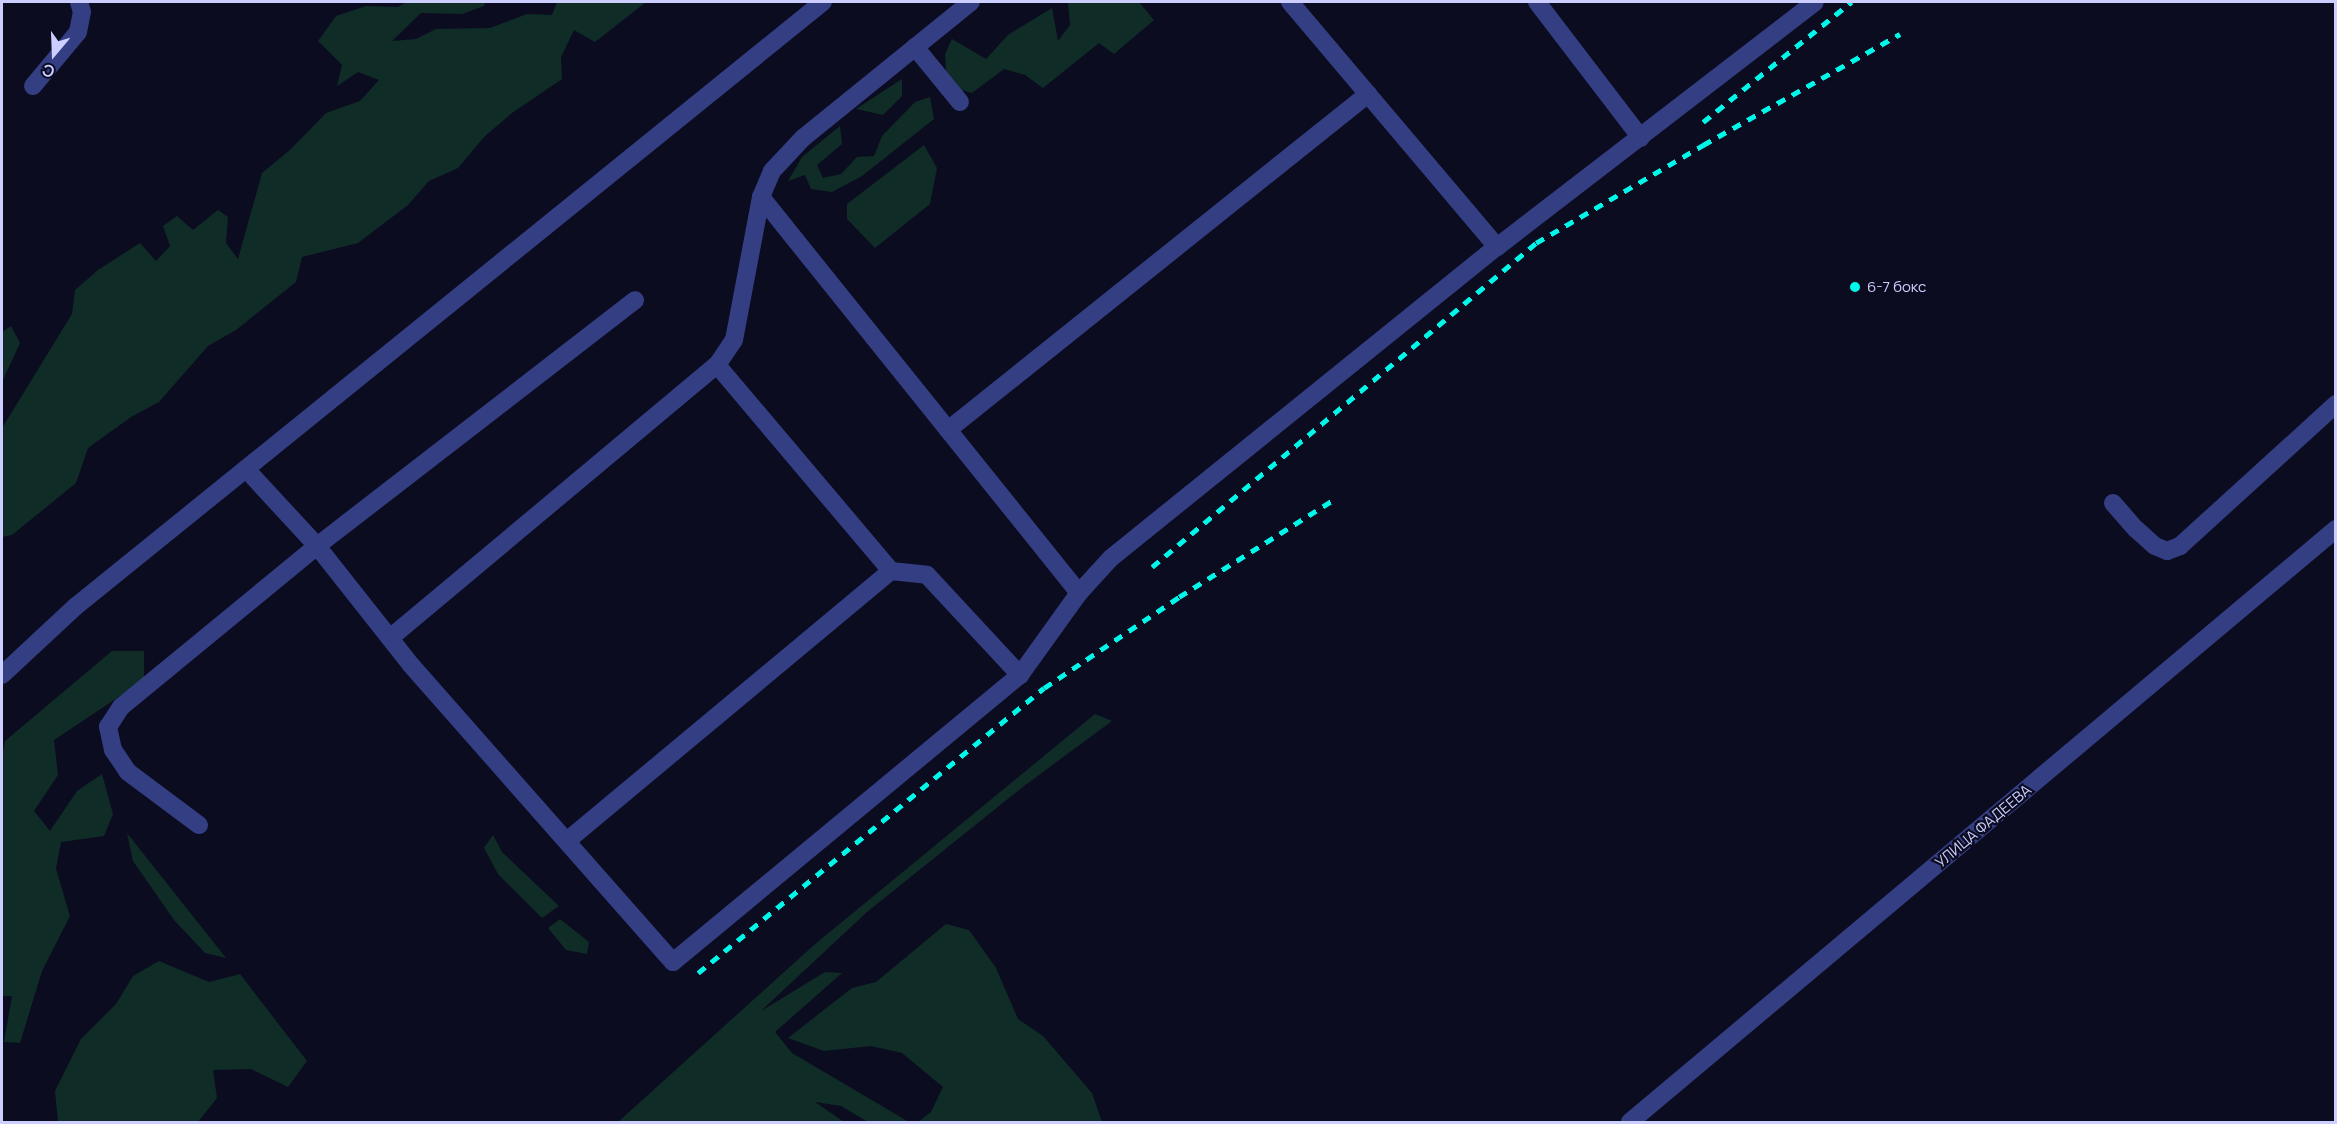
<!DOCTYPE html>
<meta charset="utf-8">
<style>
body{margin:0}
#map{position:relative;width:2337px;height:1124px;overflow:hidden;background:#0c0c21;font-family:Manrope,sans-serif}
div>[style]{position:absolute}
.green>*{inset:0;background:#0f2c26}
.minor>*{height:18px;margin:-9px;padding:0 9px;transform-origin:9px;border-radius:9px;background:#343e83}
.rail>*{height:4.5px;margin-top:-2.25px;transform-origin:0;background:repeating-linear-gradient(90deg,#00f7e9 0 9px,transparent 0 17px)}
.dots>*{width:16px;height:16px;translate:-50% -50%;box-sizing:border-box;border:3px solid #0c0c21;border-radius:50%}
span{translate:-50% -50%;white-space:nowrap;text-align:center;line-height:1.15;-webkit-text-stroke:4.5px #0c0c21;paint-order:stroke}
.poi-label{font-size:15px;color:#ccceff}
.left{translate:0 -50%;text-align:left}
.street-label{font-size:15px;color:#ccceff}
.frame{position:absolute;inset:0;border:3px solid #ccceff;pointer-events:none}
.north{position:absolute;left:24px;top:24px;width:60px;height:60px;-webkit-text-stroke:4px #0c0c21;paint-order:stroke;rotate:199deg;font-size:16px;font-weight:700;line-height:24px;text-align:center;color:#ccceff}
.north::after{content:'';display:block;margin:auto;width:21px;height:27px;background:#ccceff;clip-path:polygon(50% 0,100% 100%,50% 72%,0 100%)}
</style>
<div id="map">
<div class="green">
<i style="clip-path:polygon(407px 2px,485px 2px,484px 6px,462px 14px,421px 13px,392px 41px,416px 39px,436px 29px,490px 28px,527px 14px,552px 15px,557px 2px,646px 2px,595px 42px,574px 30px,561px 57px,562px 79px,512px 113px,484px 137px,458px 168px,429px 181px,408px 205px,358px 243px,302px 257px,296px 282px,236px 330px,208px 346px,159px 402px,131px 417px,88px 448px,76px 483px,12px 535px,2px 537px,2px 428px,72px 314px,75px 290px,98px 270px,140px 243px,156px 261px,170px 246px,163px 226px,177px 216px,193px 230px,218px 210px,228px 217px,226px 243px,238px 259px,262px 173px,291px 149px,326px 113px,360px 101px,379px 80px,358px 72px,337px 86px,342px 65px,318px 41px,336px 16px,366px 6px,398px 7px)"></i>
<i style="clip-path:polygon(1068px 2px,1139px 2px,1154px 20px,1114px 54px,1099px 43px,1043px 88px,1025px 75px,1004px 69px,972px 93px,947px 86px,945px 54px,952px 39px,986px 59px,1008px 35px,1052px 8px,1058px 41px,1070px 25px)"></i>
<i style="clip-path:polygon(902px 79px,902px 96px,883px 115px,856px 109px)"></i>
<i style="clip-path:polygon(930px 97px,934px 119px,862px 176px,832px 192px,811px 189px,805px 175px,788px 181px,802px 157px,840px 126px,842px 144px,817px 165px,823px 178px,841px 174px,857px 157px,874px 156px,882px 136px,915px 102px)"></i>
<i style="clip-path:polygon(924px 145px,937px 168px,930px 204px,875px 248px,847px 219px,847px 204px)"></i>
<i style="clip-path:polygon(11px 326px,20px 343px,2px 382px,2px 332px)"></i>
<i style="clip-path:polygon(112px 651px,144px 651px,144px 680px,54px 740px,58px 775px,34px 811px,50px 831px,77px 791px,102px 774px,113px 814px,104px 836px,61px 842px,56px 869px,70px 916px,42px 971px,20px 1043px,4px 1042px,12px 996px,2px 996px,2px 757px,5px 741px)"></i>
<i style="clip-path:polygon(1095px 714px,1112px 721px,1024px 786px,867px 912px,761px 1011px,825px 972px,842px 973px,775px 1032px,792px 1053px,909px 1122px,868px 1122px,841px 1106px,815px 1102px,844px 1122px,618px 1122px,814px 945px)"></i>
<i style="clip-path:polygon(127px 833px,226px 958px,205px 953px,174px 920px,133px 861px)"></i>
<i style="clip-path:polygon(493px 835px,502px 852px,559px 906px,542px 918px,498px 874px,484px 848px)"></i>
<i style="clip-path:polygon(560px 919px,589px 942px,587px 954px,566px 950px,548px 928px)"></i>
<i style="clip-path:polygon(946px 924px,969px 930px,996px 968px,1018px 1019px,1043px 1036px,1092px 1093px,1102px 1122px,918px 1122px,931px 1112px,943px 1087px,902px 1053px,871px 1046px,824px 1051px,788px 1038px,852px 988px,876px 982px)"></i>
<i style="clip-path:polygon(159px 961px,209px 982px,240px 974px,307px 1061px,288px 1087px,251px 1069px,213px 1070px,217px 1098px,198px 1122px,58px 1122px,55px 1091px,81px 1039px,116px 1004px,133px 976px)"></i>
</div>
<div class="minor">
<i style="left:1290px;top:2px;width:321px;rotate:49.8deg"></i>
<i style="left:1537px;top:2px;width:171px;rotate:52.6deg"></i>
<i style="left:915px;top:47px;width:71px;rotate:50.7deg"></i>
<i style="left:33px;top:86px;width:70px;rotate:-50.2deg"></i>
<i style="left:78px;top:32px;width:20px;rotate:-79deg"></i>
<i style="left:82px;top:12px;width:10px;rotate:-107deg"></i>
<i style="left:761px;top:197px;width:508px;rotate:51.23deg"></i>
<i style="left:717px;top:365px;width:270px;rotate:49.8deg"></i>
<i style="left:891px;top:571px;width:36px;rotate:6deg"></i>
<i style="left:927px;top:575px;width:137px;rotate:47.1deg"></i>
<i style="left:948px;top:430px;width:538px;rotate:-38.66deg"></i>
<i style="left:246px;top:469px;width:105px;rotate:47.3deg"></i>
<i style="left:317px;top:546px;width:152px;rotate:51.7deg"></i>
<i style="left:411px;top:665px;width:396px;rotate:48.6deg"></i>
<i style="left:673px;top:962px;width:450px;rotate:-39.6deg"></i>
<i style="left:1020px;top:675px;width:101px;rotate:-54.3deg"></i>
<i style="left:1079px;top:593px;width:47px;rotate:-47.6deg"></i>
<i style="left:1111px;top:558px;width:496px;rotate:-38.9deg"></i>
<i style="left:1497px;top:247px;width:401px;rotate:-37.6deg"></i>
<i style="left:2113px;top:503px;width:35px;rotate:49deg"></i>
<i style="left:2136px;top:529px;width:25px;rotate:42deg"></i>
<i style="left:2155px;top:546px;width:13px;rotate:23deg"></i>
<i style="left:2167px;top:551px;width:14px;rotate:-21deg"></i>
<i style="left:2180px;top:546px;width:211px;rotate:-42.3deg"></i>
<i style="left:390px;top:638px;width:426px;rotate:-39.9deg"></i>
<i style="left:717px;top:365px;width:30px;rotate:-56deg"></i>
<i style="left:734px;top:340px;width:146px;rotate:-79.3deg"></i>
<i style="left:761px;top:197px;width:28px;rotate:-67deg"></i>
<i style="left:772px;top:171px;width:45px;rotate:-46.8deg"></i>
<i style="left:803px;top:138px;width:216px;rotate:-39deg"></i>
<i style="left:2px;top:675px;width:100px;rotate:-43deg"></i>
<i style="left:75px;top:607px;width:962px;rotate:-38.97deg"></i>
<i style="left:199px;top:825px;width:89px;rotate:-143.3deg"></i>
<i style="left:128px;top:772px;width:27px;rotate:-124deg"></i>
<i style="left:113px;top:750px;width:24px;rotate:-102deg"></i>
<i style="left:108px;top:727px;width:24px;rotate:-57deg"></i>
<i style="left:121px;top:707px;width:254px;rotate:-39.4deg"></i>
<i style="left:317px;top:546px;width:402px;rotate:-37.7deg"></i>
<i style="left:568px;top:840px;width:420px;rotate:-39.8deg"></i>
<i style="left:1630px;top:1122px;width:922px;rotate:-40.03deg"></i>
</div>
<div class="rail">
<i style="left:1703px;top:122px;width:191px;rotate:-39deg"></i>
<i style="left:1152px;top:567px;width:502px;rotate:-40.16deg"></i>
<i style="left:1536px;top:243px;width:194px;rotate:-30.4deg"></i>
<i style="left:1703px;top:145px;width:226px;rotate:-29.4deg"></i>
<i style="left:698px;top:973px;width:448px;rotate:-39.5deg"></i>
<i style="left:1044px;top:688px;width:163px;rotate:-34deg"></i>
<i style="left:1179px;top:597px;width:186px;rotate:-32.2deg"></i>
</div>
<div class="dots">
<i style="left:1855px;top:287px;background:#00f7e9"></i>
</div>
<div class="poi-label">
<span class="left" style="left:1867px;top:287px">6-7 бокс</span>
</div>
<div class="street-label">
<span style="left:1983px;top:826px;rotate:-40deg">УЛИЦА ФАДЕЕВА</span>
</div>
<div class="frame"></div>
<div class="north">С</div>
</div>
